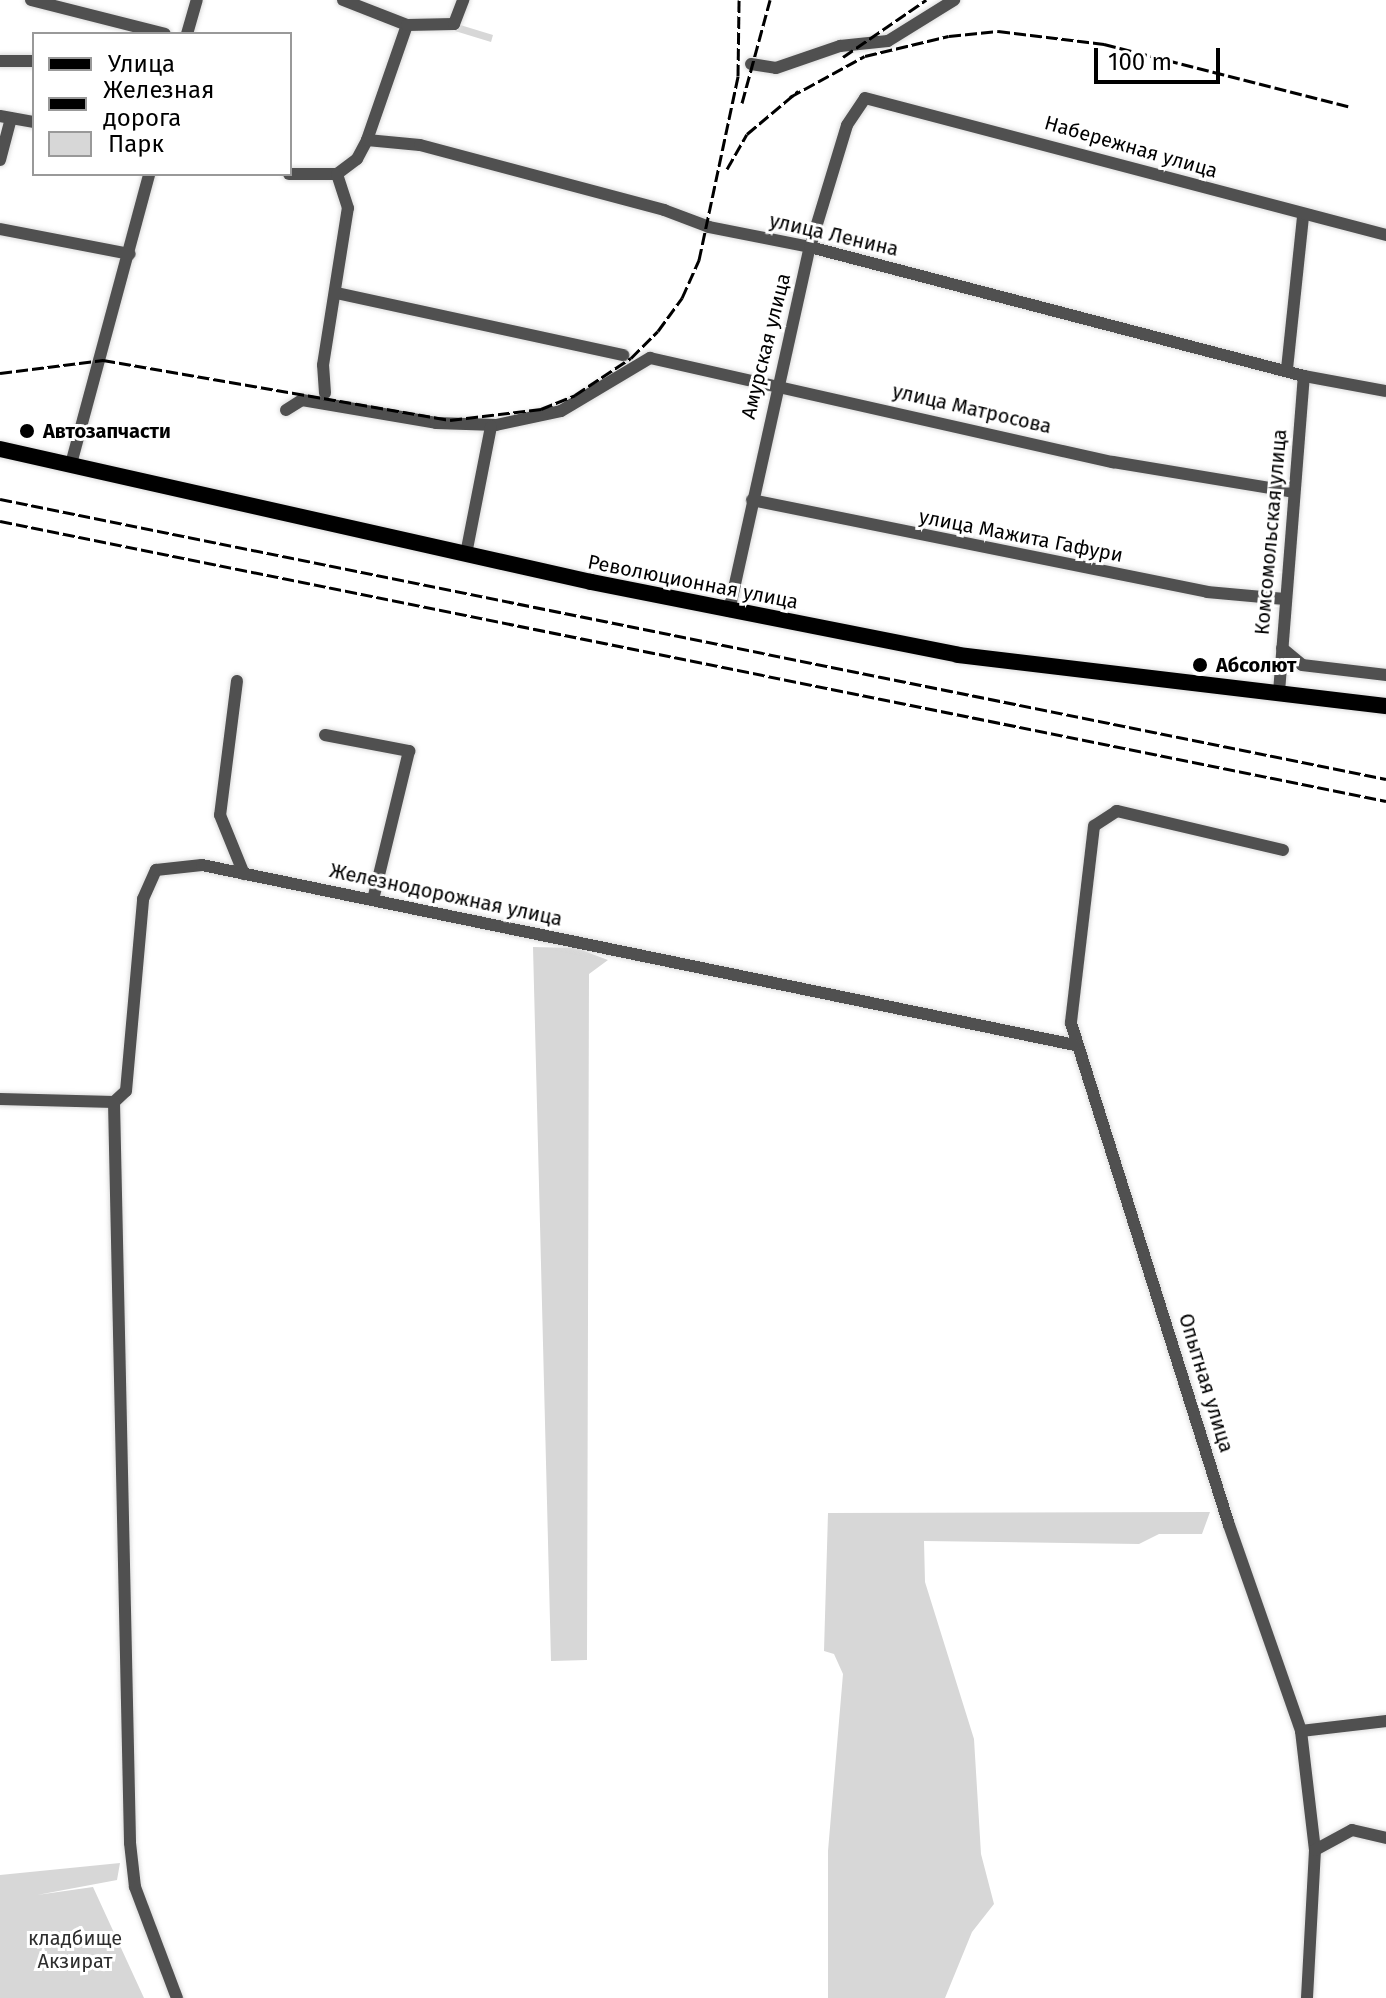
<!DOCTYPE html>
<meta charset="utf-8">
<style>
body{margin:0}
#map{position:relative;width:1386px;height:1998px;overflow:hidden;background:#fff;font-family:"Fira Sans",sans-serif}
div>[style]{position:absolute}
.green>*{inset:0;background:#d7d7d7}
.roads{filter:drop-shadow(0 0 2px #dbdbdb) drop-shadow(0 0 2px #dbdbdb)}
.minor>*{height:12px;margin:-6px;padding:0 6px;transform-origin:6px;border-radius:6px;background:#505050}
.major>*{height:16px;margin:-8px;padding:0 8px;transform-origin:8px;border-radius:8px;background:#000}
.rail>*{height:3px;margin-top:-1.5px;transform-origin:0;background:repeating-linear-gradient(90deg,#000 0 12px,transparent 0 16px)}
.dots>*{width:22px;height:22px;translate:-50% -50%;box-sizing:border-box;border:4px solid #fff;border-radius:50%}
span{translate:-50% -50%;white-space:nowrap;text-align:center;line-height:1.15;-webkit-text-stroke:6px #fff;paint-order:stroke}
.street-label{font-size:20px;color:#000}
.poi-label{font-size:20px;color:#000;font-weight:700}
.left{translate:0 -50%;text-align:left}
.park-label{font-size:20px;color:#2e2e2e}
.legend{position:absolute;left:32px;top:32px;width:260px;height:144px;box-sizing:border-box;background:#fff;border:2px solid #999;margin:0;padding:10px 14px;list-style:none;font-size:24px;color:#000}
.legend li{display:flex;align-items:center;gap:16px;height:40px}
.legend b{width:40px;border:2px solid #999}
.scale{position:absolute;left:1094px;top:48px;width:126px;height:36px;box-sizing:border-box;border:4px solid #000;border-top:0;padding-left:10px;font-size:24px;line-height:28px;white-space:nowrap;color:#000;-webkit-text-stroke:6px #fff;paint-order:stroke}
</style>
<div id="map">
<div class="green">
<i style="clip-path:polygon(457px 24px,493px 35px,491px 42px,455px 31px)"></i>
<i style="clip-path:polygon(533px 947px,576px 948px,608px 960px,589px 974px,587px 1660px,551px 1661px)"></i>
<i style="clip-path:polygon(1210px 1512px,1202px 1534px,1159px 1534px,1139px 1544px,924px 1541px,925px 1582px,974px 1739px,981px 1854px,994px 1904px,972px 1932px,945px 1998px,828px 1998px,828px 1851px,843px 1674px,834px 1654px,824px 1651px,828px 1513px)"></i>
<i style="clip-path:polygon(120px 1863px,117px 1880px,37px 1895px,93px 1887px,144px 1998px,0 1998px,0 1875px)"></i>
</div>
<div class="roads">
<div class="minor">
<i style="left:31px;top:0;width:138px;rotate:14.2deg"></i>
<i style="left:343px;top:0;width:69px;rotate:21.3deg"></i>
<i style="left:407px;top:25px;width:122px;rotate:109.2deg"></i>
<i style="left:407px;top:25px;width:47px;rotate:-1.2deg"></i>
<i style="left:454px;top:24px;width:26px;rotate:-69deg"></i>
<i style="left:187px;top:34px;width:35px;rotate:-74deg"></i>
<i style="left:0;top:61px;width:34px"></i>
<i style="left:751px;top:64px;width:25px;rotate:9deg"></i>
<i style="left:776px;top:68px;width:68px;rotate:-19deg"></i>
<i style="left:840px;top:46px;width:48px;rotate:-5.9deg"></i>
<i style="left:888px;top:41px;width:78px;rotate:-31.8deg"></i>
<i style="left:0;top:116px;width:35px;rotate:10deg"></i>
<i style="left:0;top:160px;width:43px;rotate:-75.3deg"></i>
<i style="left:289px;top:174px;width:48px"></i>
<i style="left:337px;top:174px;width:25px;rotate:-37deg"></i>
<i style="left:357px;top:159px;width:21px;rotate:-62deg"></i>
<i style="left:367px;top:140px;width:53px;rotate:5.4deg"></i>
<i style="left:420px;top:145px;width:253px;rotate:14.9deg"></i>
<i style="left:664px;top:210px;width:48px;rotate:20.7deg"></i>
<i style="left:709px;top:227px;width:103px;rotate:11.2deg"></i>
<i style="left:810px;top:247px;width:511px;rotate:14.64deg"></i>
<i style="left:1304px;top:376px;width:83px;rotate:10.4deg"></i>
<i style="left:0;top:229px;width:132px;rotate:10.9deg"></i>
<i style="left:336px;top:293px;width:294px;rotate:12.2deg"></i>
<i style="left:1287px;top:369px;width:153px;rotate:-84deg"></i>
<i style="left:325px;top:393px;width:28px;rotate:-94deg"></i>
<i style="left:323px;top:365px;width:159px;rotate:-81deg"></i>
<i style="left:348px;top:208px;width:36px;rotate:-108deg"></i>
<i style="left:286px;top:410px;width:19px;rotate:-32deg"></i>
<i style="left:302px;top:400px;width:136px;rotate:9.7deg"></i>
<i style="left:436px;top:423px;width:60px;rotate:1.9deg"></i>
<i style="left:496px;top:425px;width:66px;rotate:-12.2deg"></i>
<i style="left:561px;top:411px;width:104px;rotate:-30.8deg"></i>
<i style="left:650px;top:358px;width:475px;rotate:12.7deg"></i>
<i style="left:1113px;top:462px;width:183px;rotate:9.4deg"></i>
<i style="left:71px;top:464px;width:300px;rotate:-74.9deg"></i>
<i style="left:752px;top:500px;width:464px;rotate:11.4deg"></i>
<i style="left:1207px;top:592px;width:78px;rotate:5.1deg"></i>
<i style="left:466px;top:554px;width:130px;rotate:-78.9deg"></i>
<i style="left:729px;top:611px;width:373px;rotate:-77.5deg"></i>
<i style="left:810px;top:247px;width:127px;rotate:-73.1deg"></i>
<i style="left:847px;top:125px;width:32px;rotate:-56deg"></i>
<i style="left:865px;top:98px;width:539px;rotate:14.73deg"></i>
<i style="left:1282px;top:648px;width:26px;rotate:40deg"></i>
<i style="left:1302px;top:665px;width:85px;rotate:6.8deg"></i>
<i style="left:237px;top:681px;width:135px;rotate:97.2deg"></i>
<i style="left:220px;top:815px;width:64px;rotate:67.9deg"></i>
<i style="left:1279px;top:692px;width:317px;rotate:-85.5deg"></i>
<i style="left:325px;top:735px;width:86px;rotate:10.8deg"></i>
<i style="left:409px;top:751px;width:153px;rotate:103.6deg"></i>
<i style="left:1283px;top:850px;width:171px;rotate:-166.8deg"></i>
<i style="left:1117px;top:811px;width:27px;rotate:147deg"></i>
<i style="left:1094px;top:826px;width:198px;rotate:96.7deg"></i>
<i style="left:1071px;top:1023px;width:526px;rotate:72.53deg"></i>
<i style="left:1229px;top:1525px;width:218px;rotate:70.7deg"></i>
<i style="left:1301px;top:1731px;width:120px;rotate:83.3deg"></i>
<i style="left:1315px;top:1850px;width:148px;rotate:93.1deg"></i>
<i style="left:0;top:1099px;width:114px;rotate:1.5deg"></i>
<i style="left:114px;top:1102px;width:16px;rotate:-43deg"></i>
<i style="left:126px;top:1091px;width:193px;rotate:-84.9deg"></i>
<i style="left:143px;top:899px;width:32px;rotate:-66deg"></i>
<i style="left:156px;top:870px;width:46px;rotate:-6.2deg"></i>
<i style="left:202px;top:865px;width:891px;rotate:11.65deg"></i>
<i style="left:114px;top:1102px;width:741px;rotate:88.76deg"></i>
<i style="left:130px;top:1843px;width:44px;rotate:83.5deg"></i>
<i style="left:135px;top:1887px;width:119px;rotate:69.3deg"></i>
<i style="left:1301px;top:1731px;width:86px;rotate:-6.7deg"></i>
<i style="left:1315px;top:1850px;width:42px;rotate:-28.4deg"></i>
<i style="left:1352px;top:1830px;width:35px;rotate:13deg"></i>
</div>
<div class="major">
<i style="left:0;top:449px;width:606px;rotate:12.68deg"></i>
<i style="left:591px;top:582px;width:374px;rotate:11.2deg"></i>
<i style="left:958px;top:655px;width:431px;rotate:6.8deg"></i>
</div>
</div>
<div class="rail">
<i style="left:843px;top:57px;width:101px;rotate:-34.5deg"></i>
<i style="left:790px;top:97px;width:85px;rotate:-28.7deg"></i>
<i style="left:865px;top:56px;width:86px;rotate:-13.4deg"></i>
<i style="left:949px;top:36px;width:49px;rotate:-5.8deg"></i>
<i style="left:998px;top:31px;width:107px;rotate:7deg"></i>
<i style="left:1104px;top:44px;width:252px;rotate:14.3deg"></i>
<i style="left:742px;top:103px;width:107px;rotate:-74.8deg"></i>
<i style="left:727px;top:169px;width:40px;rotate:-60.3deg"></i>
<i style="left:747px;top:134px;width:67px;rotate:-40.1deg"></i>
<i style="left:0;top:373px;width:104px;rotate:-7.2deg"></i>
<i style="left:103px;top:360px;width:352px;rotate:9.8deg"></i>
<i style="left:450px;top:420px;width:92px;rotate:-6.9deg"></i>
<i style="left:541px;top:409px;width:37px;rotate:-22deg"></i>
<i style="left:575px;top:395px;width:67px;rotate:-33.5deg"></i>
<i style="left:631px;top:358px;width:38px;rotate:-45deg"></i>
<i style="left:658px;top:331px;width:41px;rotate:-54deg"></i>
<i style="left:682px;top:298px;width:42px;rotate:-65.9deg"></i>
<i style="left:699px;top:260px;width:188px;rotate:-78deg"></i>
<i style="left:738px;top:76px;width:76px;rotate:-89.2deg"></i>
<i style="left:0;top:499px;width:1414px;rotate:11.42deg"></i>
<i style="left:0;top:521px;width:1414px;rotate:11.42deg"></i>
</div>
<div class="dots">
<i style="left:27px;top:431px;background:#000"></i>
<i style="left:1200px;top:665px;background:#000"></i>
</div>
<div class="street-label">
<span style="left:1131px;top:147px;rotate:16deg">Набережная улица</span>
<span style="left:834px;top:235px;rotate:13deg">улица Ленина</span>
<span style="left:766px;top:346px;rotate:-76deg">Амурская улица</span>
<span style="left:972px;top:409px;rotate:13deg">улица Матросова</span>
<span style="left:1271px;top:532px;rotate:-85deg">Комсомольская улица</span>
<span style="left:1021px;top:536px;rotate:11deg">улица Мажита Гафури</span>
<span style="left:693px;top:582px;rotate:11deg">Революционная улица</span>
<span style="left:446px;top:895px;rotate:12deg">Железнодорожная улица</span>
<span style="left:1206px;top:1383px;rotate:73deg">Опытная улица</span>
</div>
<div class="poi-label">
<span class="left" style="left:43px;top:431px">Автозапчасти</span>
<span class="left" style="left:1216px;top:665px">Абсолют</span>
</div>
<div class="park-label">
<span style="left:75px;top:1950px">кладбище<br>Акзират</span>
</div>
<ul class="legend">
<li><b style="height:10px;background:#000"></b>Улица</li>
<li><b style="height:10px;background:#000"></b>Железная дорога</li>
<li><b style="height:22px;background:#d7d7d7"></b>Парк</li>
</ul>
<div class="scale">100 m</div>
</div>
